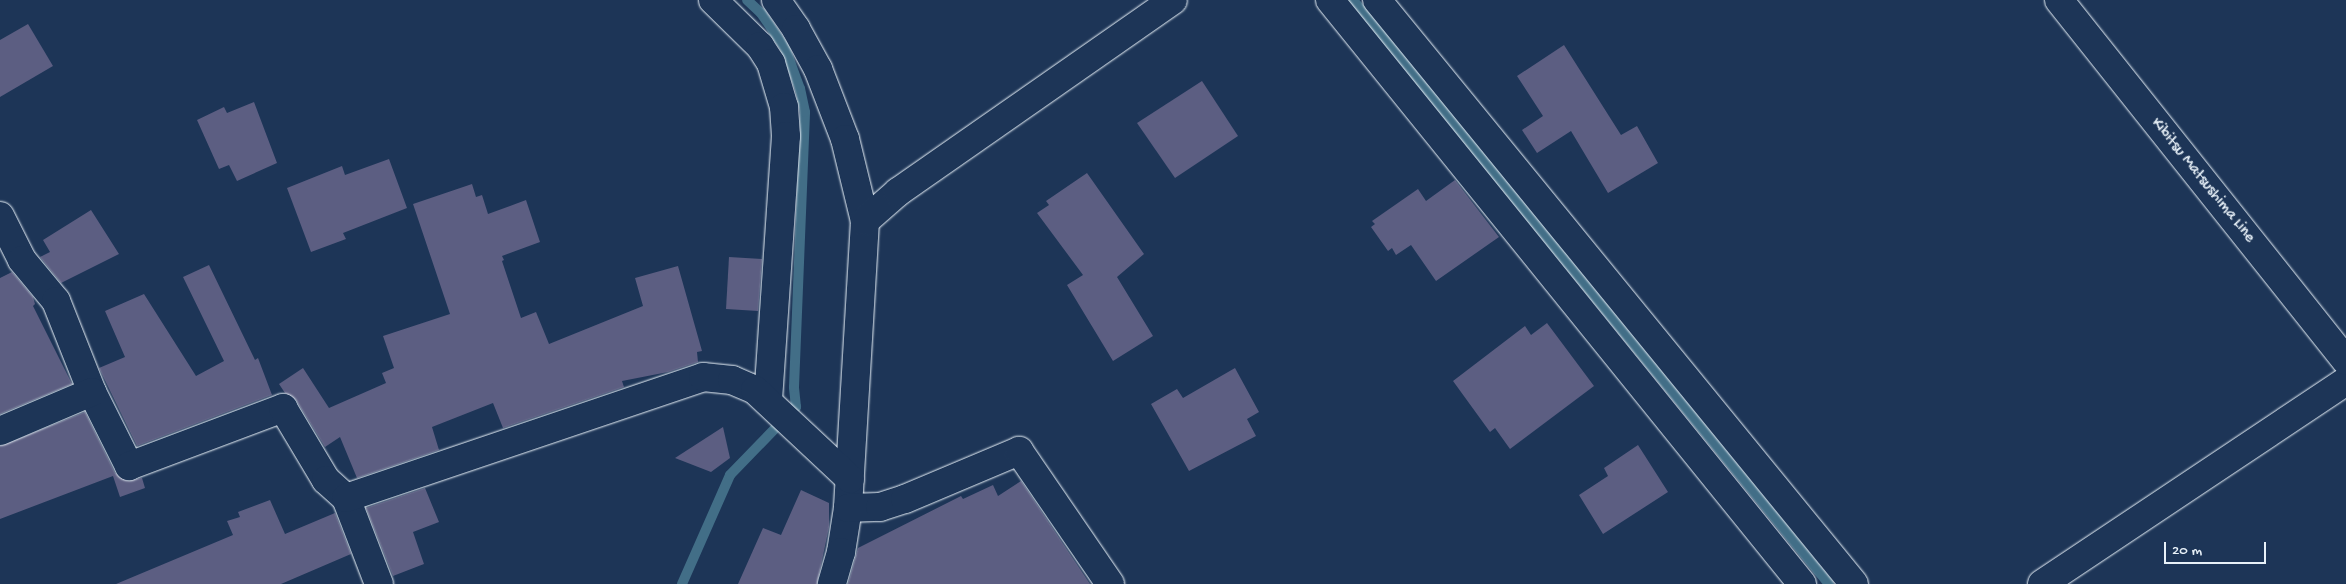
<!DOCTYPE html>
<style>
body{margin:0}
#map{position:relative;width:2346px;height:584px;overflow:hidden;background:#1d3557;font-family:"Gochi Hand",sans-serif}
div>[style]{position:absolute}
.stream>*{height:10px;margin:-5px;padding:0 5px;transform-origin:5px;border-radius:5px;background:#426e87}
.building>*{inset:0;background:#5c5e82}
.roads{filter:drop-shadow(0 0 1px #e8f1f8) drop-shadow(0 0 1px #e8f1f8)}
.minor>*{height:28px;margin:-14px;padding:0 14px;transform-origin:14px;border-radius:14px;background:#1d3557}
.secondary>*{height:28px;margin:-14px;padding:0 14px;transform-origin:14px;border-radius:14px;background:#1d3557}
span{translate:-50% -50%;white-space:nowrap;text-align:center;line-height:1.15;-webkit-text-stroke:5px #1d3557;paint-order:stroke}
.street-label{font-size:16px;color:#e8f1f8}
.scale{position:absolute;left:2164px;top:542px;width:102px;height:22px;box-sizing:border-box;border:2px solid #e8f1f8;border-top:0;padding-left:6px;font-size:15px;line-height:18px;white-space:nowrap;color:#e8f1f8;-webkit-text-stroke:4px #1d3557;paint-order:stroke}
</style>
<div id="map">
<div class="stream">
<i style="left:1353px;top:0;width:753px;rotate:50.82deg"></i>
<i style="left:682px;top:584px;width:119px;rotate:-66.2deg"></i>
<i style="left:730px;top:475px;width:95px;rotate:-45.9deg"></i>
<i style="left:796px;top:407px;width:20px;rotate:-96deg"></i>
<i style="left:794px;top:387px;width:275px;rotate:-87.7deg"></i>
<i style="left:805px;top:112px;width:24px;rotate:-102deg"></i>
<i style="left:800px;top:89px;width:44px;rotate:-110.1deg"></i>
<i style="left:785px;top:48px;width:42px;rotate:-124.4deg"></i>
<i style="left:761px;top:13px;width:19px;rotate:-137deg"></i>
</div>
<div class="building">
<i style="clip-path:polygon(28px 24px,53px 66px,0 97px,0 40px)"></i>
<i style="clip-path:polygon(1564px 45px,1621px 135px,1637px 126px,1658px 163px,1608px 193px,1571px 131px,1537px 153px,1522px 130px,1543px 116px,1517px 76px)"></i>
<i style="clip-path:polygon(1202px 81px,1238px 136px,1175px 178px,1137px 123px)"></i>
<i style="clip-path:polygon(254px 102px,277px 163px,237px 181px,229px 165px,219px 169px,197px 120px,224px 107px,227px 113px)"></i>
<i style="clip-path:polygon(389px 159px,407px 208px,343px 233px,346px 239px,311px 252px,287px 188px,342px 166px,345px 175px)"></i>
<i style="clip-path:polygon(1087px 173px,1144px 254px,1117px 277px,1153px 336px,1113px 361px,1067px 285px,1083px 275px,1037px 213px,1049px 205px,1046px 201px)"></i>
<i style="clip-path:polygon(1455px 180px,1499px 237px,1436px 281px,1411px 245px,1396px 255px,1392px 248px,1388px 251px,1371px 227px,1375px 224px,1372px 221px,1418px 189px,1426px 201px)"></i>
<i style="clip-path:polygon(472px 184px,476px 197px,482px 195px,488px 214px,526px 200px,540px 242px,502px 256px,504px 260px,502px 261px,521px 318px,536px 312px,549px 344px,643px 306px,635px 278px,678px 266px,702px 351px,697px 352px,698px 362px,668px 372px,622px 381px,624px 387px,503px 428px,493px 403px,432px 427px,439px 450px,357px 478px,340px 437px,325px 447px,296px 400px,285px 393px,279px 384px,303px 368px,329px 408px,386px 383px,382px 373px,394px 368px,383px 336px,450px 314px,413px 204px)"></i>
<i style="clip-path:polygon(91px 210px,119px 254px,61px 283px,40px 257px,50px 252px,43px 240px)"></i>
<i style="clip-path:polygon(729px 257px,762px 259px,758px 311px,726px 309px)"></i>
<i style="clip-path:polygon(209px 265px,255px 360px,258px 358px,272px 395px,137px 446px,99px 368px,125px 357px,105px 311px,144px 294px,196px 376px,224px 361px,183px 277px)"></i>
<i style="clip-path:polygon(12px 272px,33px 297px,35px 304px,33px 306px,72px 384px,0 414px,0 278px)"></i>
<i style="clip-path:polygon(1547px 323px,1594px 386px,1510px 449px,1495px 428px,1490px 432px,1453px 381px,1525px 326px,1531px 335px)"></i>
<i style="clip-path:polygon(1235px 368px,1259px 412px,1247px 419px,1256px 436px,1189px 471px,1151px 404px,1177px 389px,1183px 398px)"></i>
<i style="clip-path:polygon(85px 412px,115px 473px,127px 481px,142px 478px,145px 488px,120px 497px,113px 476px,0 519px,0 446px)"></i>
<i style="clip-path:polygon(723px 427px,730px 458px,711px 472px,675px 458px)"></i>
<i style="clip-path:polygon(1638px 445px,1668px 492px,1603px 534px,1579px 495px,1608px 476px,1604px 468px)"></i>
<i style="clip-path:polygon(1021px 481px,1090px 584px,848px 584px,858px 548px,961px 496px,963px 499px,993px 485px,998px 496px)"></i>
<i style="clip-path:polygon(425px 488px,439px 522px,413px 532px,424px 564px,393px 576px,366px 508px)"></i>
<i style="clip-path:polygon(801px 490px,829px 503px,829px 527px,817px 584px,738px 584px,763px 528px,781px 535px)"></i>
<i style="clip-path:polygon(270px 500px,285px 534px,335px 513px,351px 554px,281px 584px,116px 584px,233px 535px,227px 521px,240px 517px,238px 512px)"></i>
</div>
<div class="roads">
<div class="minor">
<i style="left:713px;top:0;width:66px;rotate:44.4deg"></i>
<i style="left:760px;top:46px;width:20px;rotate:57deg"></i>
<i style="left:771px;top:63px;width:46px;rotate:73.5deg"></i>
<i style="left:784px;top:107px;width:29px;rotate:86deg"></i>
<i style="left:786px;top:136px;width:266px;rotate:93.9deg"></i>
<i style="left:776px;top:0;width:35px;rotate:55deg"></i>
<i style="left:796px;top:29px;width:46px;rotate:61.2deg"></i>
<i style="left:818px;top:69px;width:75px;rotate:68.9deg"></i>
<i style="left:845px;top:139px;width:84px;rotate:76.3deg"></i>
<i style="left:865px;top:221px;width:288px;rotate:93.4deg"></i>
<i style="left:848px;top:508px;width:45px;rotate:99deg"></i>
<i style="left:841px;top:552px;width:33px;rotate:106deg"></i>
<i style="left:1330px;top:0;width:751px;rotate:51.05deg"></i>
<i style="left:1377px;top:0;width:754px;rotate:50.76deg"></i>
<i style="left:0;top:216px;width:49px;rotate:63.4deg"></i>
<i style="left:22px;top:260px;width:53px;rotate:50.3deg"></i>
<i style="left:56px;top:301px;width:98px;rotate:68.4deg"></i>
<i style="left:92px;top:392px;width:83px;rotate:63.4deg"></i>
<i style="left:129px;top:466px;width:165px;rotate:-20.6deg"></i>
<i style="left:283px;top:408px;width:84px;rotate:59.2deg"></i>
<i style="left:326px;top:480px;width:27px;rotate:42deg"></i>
<i style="left:346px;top:498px;width:92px;rotate:69deg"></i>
<i style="left:865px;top:221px;width:44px;rotate:-41.3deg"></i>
<i style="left:898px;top:192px;width:335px;rotate:-34.9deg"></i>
<i style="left:0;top:431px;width:100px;rotate:-23deg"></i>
<i style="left:346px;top:498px;width:377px;rotate:-18.7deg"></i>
<i style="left:703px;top:377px;width:29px;rotate:6deg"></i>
<i style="left:732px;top:380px;width:25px;rotate:23deg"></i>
<i style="left:755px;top:390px;width:130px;rotate:43.1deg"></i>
<i style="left:848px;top:508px;width:32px;rotate:-2deg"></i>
<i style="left:880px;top:507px;width:26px;rotate:-18deg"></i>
<i style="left:905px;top:499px;width:124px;rotate:-22.8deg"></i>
<i style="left:1019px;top:451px;width:161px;rotate:55.6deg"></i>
<i style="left:2042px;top:584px;width:366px;rotate:-33.7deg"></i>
</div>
<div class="secondary">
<i style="left:2059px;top:0;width:461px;rotate:51.5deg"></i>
</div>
</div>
<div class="street-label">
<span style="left:2202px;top:181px;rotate:51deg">Kibitsu Matsushima Line</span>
</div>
<div class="scale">20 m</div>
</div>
